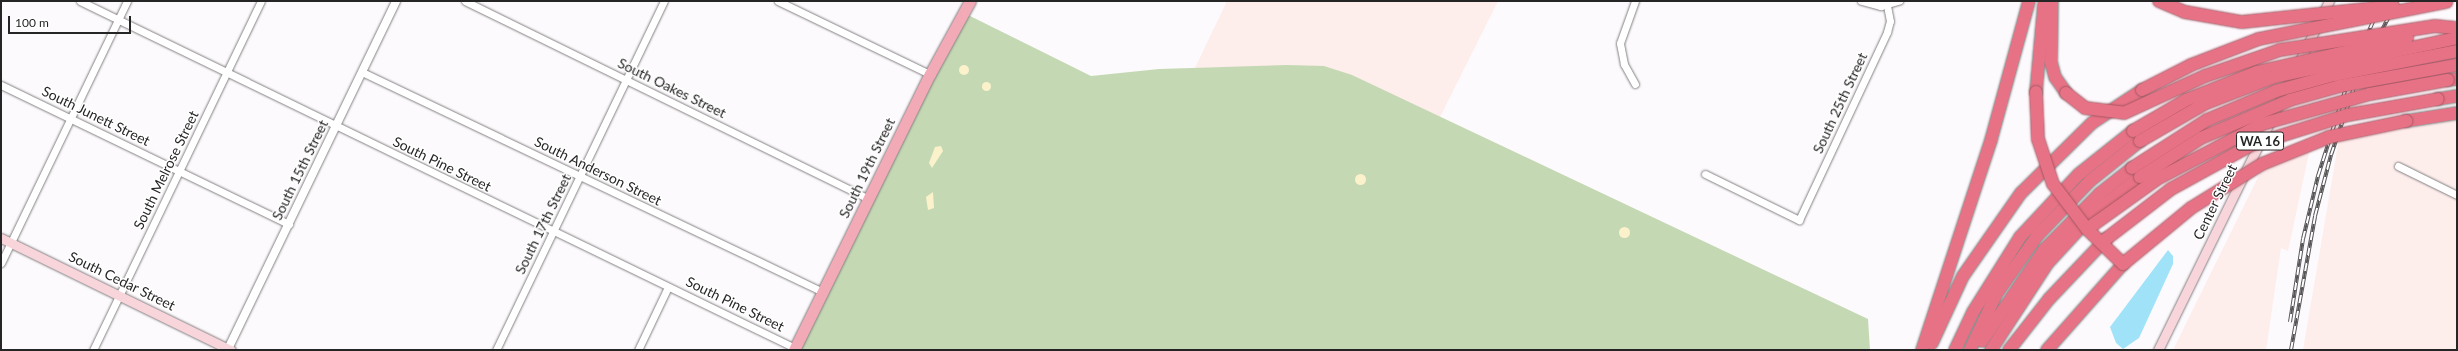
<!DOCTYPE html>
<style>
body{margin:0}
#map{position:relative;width:2458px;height:351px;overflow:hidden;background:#fdfafd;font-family:Lato,sans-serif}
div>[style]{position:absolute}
.industrial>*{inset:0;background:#fdedeb}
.green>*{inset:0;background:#c4d9b3}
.sand>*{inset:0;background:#fbf2cc}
.round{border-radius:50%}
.water>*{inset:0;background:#a0e3f9}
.roads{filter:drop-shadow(0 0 1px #838082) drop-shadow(0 0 1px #838082)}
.minor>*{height:7px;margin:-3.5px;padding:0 3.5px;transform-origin:3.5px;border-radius:3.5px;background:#fff}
.tertiary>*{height:8px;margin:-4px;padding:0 4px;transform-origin:4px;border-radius:4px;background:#fff}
.secondary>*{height:9px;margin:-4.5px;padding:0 4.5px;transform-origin:4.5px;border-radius:4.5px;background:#f8d5da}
.primary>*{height:11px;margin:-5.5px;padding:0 5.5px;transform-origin:5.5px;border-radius:5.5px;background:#f1aab6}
.motorway>*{height:12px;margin:-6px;padding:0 6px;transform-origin:6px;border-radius:6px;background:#e87285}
.rail>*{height:4px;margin-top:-2px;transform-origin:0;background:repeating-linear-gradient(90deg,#fff 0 8px,#565556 0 16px);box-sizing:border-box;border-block:1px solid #565556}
.bridges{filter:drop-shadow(0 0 1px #a45764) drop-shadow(0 0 1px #a45764)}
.motorway-bridge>*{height:12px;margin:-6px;padding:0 6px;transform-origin:6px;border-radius:6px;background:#e87285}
span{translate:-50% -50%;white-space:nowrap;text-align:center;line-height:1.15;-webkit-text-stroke:3px #fff;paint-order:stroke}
.shield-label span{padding:1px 3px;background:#fff;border:1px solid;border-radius:3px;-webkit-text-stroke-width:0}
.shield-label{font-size:13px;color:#262526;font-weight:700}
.street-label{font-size:14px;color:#262526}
.frame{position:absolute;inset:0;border:2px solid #262526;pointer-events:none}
.scale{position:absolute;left:8px;top:16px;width:123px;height:18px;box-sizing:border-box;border:2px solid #262526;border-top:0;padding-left:5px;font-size:12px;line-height:14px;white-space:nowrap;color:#262526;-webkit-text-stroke:3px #fff;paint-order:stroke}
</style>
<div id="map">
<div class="industrial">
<i style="clip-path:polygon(1227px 1px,1498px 1px,1440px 117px,1324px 66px,1195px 68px)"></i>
<i style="clip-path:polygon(2457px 117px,2456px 350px,2303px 350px,2340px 133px)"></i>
<i style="clip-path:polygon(2312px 139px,2288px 251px,2281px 248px,2266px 350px,2173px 350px,2267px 159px)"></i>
</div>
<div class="green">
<i style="clip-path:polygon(964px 13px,1091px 76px,1159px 69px,1287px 65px,1324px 66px,1352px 75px,1868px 319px,1870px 350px,794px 350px)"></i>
</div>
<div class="sand">
<i class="round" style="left:959px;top:65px;width:10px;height:10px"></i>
<i class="round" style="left:981.5px;top:81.5px;width:9px;height:9px"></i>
<i style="clip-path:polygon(941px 146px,943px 151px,932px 168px,929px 163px,935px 147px)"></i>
<i class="round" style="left:1354.5px;top:173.5px;width:11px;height:11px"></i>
<i style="clip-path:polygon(933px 192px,934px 208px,928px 210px,926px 197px)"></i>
<i class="round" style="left:1618.5px;top:226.5px;width:11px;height:11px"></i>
</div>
<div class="water">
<i style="clip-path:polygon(2168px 250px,2173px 256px,2173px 264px,2139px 338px,2123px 349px,2116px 343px,2110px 327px)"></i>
</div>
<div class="roads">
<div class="minor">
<i style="left:80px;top:1px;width:795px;rotate:25.89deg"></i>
<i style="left:465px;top:1px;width:449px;rotate:26.1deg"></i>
<i style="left:778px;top:1px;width:169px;rotate:25.7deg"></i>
<i style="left:362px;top:72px;width:511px;rotate:25.51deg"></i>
<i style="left:1635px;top:84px;width:23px;rotate:-119deg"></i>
<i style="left:1624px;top:64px;width:21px;rotate:-101deg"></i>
<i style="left:1620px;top:43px;width:45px;rotate:-70.3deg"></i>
<i style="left:1px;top:85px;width:320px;rotate:25.8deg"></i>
<i style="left:2398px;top:166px;width:66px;rotate:26.2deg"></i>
<i style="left:1705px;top:174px;width:105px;rotate:26.1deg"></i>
<i style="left:1799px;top:220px;width:208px;rotate:-64.9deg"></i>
<i style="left:1887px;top:32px;width:11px;rotate:-75deg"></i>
<i style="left:1890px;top:21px;width:16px;rotate:-101deg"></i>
<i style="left:1px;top:263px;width:291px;rotate:-64.3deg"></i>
<i style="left:93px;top:350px;width:387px;rotate:-64.3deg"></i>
<i style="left:496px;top:350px;width:387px;rotate:-64.3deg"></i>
<i style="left:638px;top:350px;width:70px;rotate:-64.5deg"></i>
</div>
<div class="tertiary">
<i style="left:1862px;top:1px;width:20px;rotate:15deg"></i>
<i style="left:1881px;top:6px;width:19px;rotate:-16deg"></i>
<i style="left:228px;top:349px;width:386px;rotate:-64.2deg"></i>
</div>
<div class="secondary">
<i style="left:1px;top:238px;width:256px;rotate:26deg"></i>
<i style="left:2158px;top:350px;width:389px;rotate:-63.9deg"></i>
</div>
<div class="primary">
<i style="left:794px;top:350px;width:308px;rotate:-63.8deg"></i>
<i style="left:930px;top:74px;width:83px;rotate:-61.3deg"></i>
</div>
<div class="motorway">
<i style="left:2052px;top:1px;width:61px;rotate:90.9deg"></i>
<i style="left:2051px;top:62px;width:16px;rotate:75deg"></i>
<i style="left:2055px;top:77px;width:19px;rotate:55deg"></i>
<i style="left:2448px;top:80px;width:9px;rotate:-6deg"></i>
<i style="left:2036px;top:92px;width:88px;rotate:-84.8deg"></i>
<i style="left:2438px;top:99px;width:19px;rotate:-9deg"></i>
<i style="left:2406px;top:121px;width:52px;rotate:-8.9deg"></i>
<i style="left:1982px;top:341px;width:110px;rotate:-55.7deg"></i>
<i style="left:2044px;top:250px;width:78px;rotate:-45.5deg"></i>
<i style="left:2099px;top:194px;width:42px;rotate:-38.2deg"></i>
<i style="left:1932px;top:343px;width:74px;rotate:-65.2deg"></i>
<i style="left:1963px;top:276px;width:101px;rotate:-55.1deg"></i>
<i style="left:2021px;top:193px;width:100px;rotate:-44.6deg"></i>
<i style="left:2092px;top:123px;width:60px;rotate:-33.4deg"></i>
<i style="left:1922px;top:350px;width:221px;rotate:-71.8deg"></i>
<i style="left:1991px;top:140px;width:144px;rotate:-74.7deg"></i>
<i style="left:1955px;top:350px;width:42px;rotate:-64.7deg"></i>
<i style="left:1973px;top:312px;width:89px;rotate:-57.9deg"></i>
<i style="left:2020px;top:237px;width:86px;rotate:-46.9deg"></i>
<i style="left:2079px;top:174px;width:69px;rotate:-38.5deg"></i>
<i style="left:1970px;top:350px;width:63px;rotate:-64.7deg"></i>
<i style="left:1997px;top:293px;width:70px;rotate:-54.9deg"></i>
<i style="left:2037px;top:236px;width:76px;rotate:-46.1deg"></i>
<i style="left:2090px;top:181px;width:64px;rotate:-38.7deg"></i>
<i style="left:1991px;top:350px;width:103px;rotate:-56.9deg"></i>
<i style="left:2047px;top:264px;width:69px;rotate:-47.3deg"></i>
<i style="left:2094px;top:213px;width:58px;rotate:-38deg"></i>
<i style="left:2009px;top:350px;width:65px;rotate:-51.9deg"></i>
<i style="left:2049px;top:299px;width:83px;rotate:-46.5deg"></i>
<i style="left:2047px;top:350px;width:115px;rotate:-48.5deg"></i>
</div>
</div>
<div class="rail">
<i style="left:2290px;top:322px;width:84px;rotate:-81.1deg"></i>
<i style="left:2303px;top:239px;width:65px;rotate:-76.6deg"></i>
<i style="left:2318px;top:176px;width:109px;rotate:-72.4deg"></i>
<i style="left:2351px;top:72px;width:77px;rotate:-66.4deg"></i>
<i style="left:2291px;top:350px;width:136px;rotate:-79.8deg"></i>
<i style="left:2315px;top:216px;width:63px;rotate:-75.3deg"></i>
<i style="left:2331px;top:155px;width:80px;rotate:-71.1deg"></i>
<i style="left:2357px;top:79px;width:88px;rotate:-62.9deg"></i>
</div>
<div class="bridges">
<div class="motorway-bridge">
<i style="left:2159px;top:1px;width:28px;rotate:23deg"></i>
<i style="left:2185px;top:12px;width:58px;rotate:10deg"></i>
<i style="left:2242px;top:22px;width:152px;rotate:-6deg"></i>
<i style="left:2142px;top:90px;width:55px;rotate:-27deg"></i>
<i style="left:2191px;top:65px;width:73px;rotate:-20.9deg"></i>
<i style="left:2259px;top:39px;width:191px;rotate:-11.2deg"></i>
<i style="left:2036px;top:92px;width:47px;rotate:87.6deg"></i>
<i style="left:2038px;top:139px;width:47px;rotate:71.6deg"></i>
<i style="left:2053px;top:184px;width:56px;rotate:52.9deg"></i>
<i style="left:2087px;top:229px;width:50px;rotate:44.2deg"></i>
<i style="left:2123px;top:264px;width:88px;rotate:-39.5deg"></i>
<i style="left:2191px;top:208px;width:84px;rotate:-31.8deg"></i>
<i style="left:2262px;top:164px;width:72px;rotate:-21.9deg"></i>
<i style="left:2329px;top:137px;width:79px;rotate:-11.7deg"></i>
<i style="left:2066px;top:93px;width:24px;rotate:38deg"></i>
<i style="left:2085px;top:108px;width:39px;rotate:7deg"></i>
<i style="left:2124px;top:113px;width:89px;rotate:-24.6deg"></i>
<i style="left:2205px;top:76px;width:79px;rotate:-19.1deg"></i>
<i style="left:2280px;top:50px;width:157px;rotate:-8.8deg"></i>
<i style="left:2435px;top:26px;width:20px;rotate:6deg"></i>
<i style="left:2133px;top:131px;width:61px;rotate:-30.3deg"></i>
<i style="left:2186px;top:100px;width:76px;rotate:-21.5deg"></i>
<i style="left:2257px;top:72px;width:154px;rotate:-12.8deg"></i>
<i style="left:2140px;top:141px;width:74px;rotate:-30deg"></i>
<i style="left:2204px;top:104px;width:75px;rotate:-21.1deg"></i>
<i style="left:2274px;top:77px;width:187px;rotate:-12deg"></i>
<i style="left:2132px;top:168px;width:89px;rotate:-32.6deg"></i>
<i style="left:2207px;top:120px;width:75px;rotate:-22.8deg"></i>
<i style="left:2276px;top:91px;width:60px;rotate:-15.4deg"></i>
<i style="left:2334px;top:75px;width:125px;rotate:-11deg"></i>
<i style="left:2140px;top:177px;width:72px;rotate:-32.6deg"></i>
<i style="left:2201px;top:138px;width:97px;rotate:-23.1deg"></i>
<i style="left:2290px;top:100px;width:52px;rotate:-15.6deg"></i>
<i style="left:2340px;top:86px;width:119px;rotate:-10.2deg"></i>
<i style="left:2087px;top:229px;width:86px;rotate:-35.5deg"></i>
<i style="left:2157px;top:179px;width:119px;rotate:-27.6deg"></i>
<i style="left:2262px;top:124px;width:112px;rotate:-15.5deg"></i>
<i style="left:2370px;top:94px;width:79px;rotate:-10.2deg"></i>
<i style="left:2106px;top:239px;width:82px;rotate:-37.6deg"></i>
<i style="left:2171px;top:189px;width:91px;rotate:-28.8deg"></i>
<i style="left:2251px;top:145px;width:102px;rotate:-17.2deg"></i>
<i style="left:2348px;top:115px;width:91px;rotate:-10.1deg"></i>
</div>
</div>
<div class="shield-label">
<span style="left:2260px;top:141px">WA 16</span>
</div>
<div class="street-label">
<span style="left:672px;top:88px;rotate:26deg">South Oakes Street</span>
<span style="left:1840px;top:103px;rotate:-65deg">South 25th Street</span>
<span style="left:96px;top:116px;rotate:26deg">South Junett Street</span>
<span style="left:442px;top:164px;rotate:26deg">South Pine Street</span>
<span style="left:867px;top:168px;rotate:-64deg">South 19th Street</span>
<span style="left:166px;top:170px;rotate:-64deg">South Melrose Street</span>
<span style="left:300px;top:170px;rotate:-64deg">South 15th Street</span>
<span style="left:598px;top:171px;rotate:26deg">South Anderson Street</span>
<span style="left:2215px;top:202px;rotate:-64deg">Center Street</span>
<span style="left:543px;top:224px;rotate:-64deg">South 17th Street</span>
<span style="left:122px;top:281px;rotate:26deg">South Cedar Street</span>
<span style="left:735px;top:304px;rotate:26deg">South Pine Street</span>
</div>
<div class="frame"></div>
<div class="scale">100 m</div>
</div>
